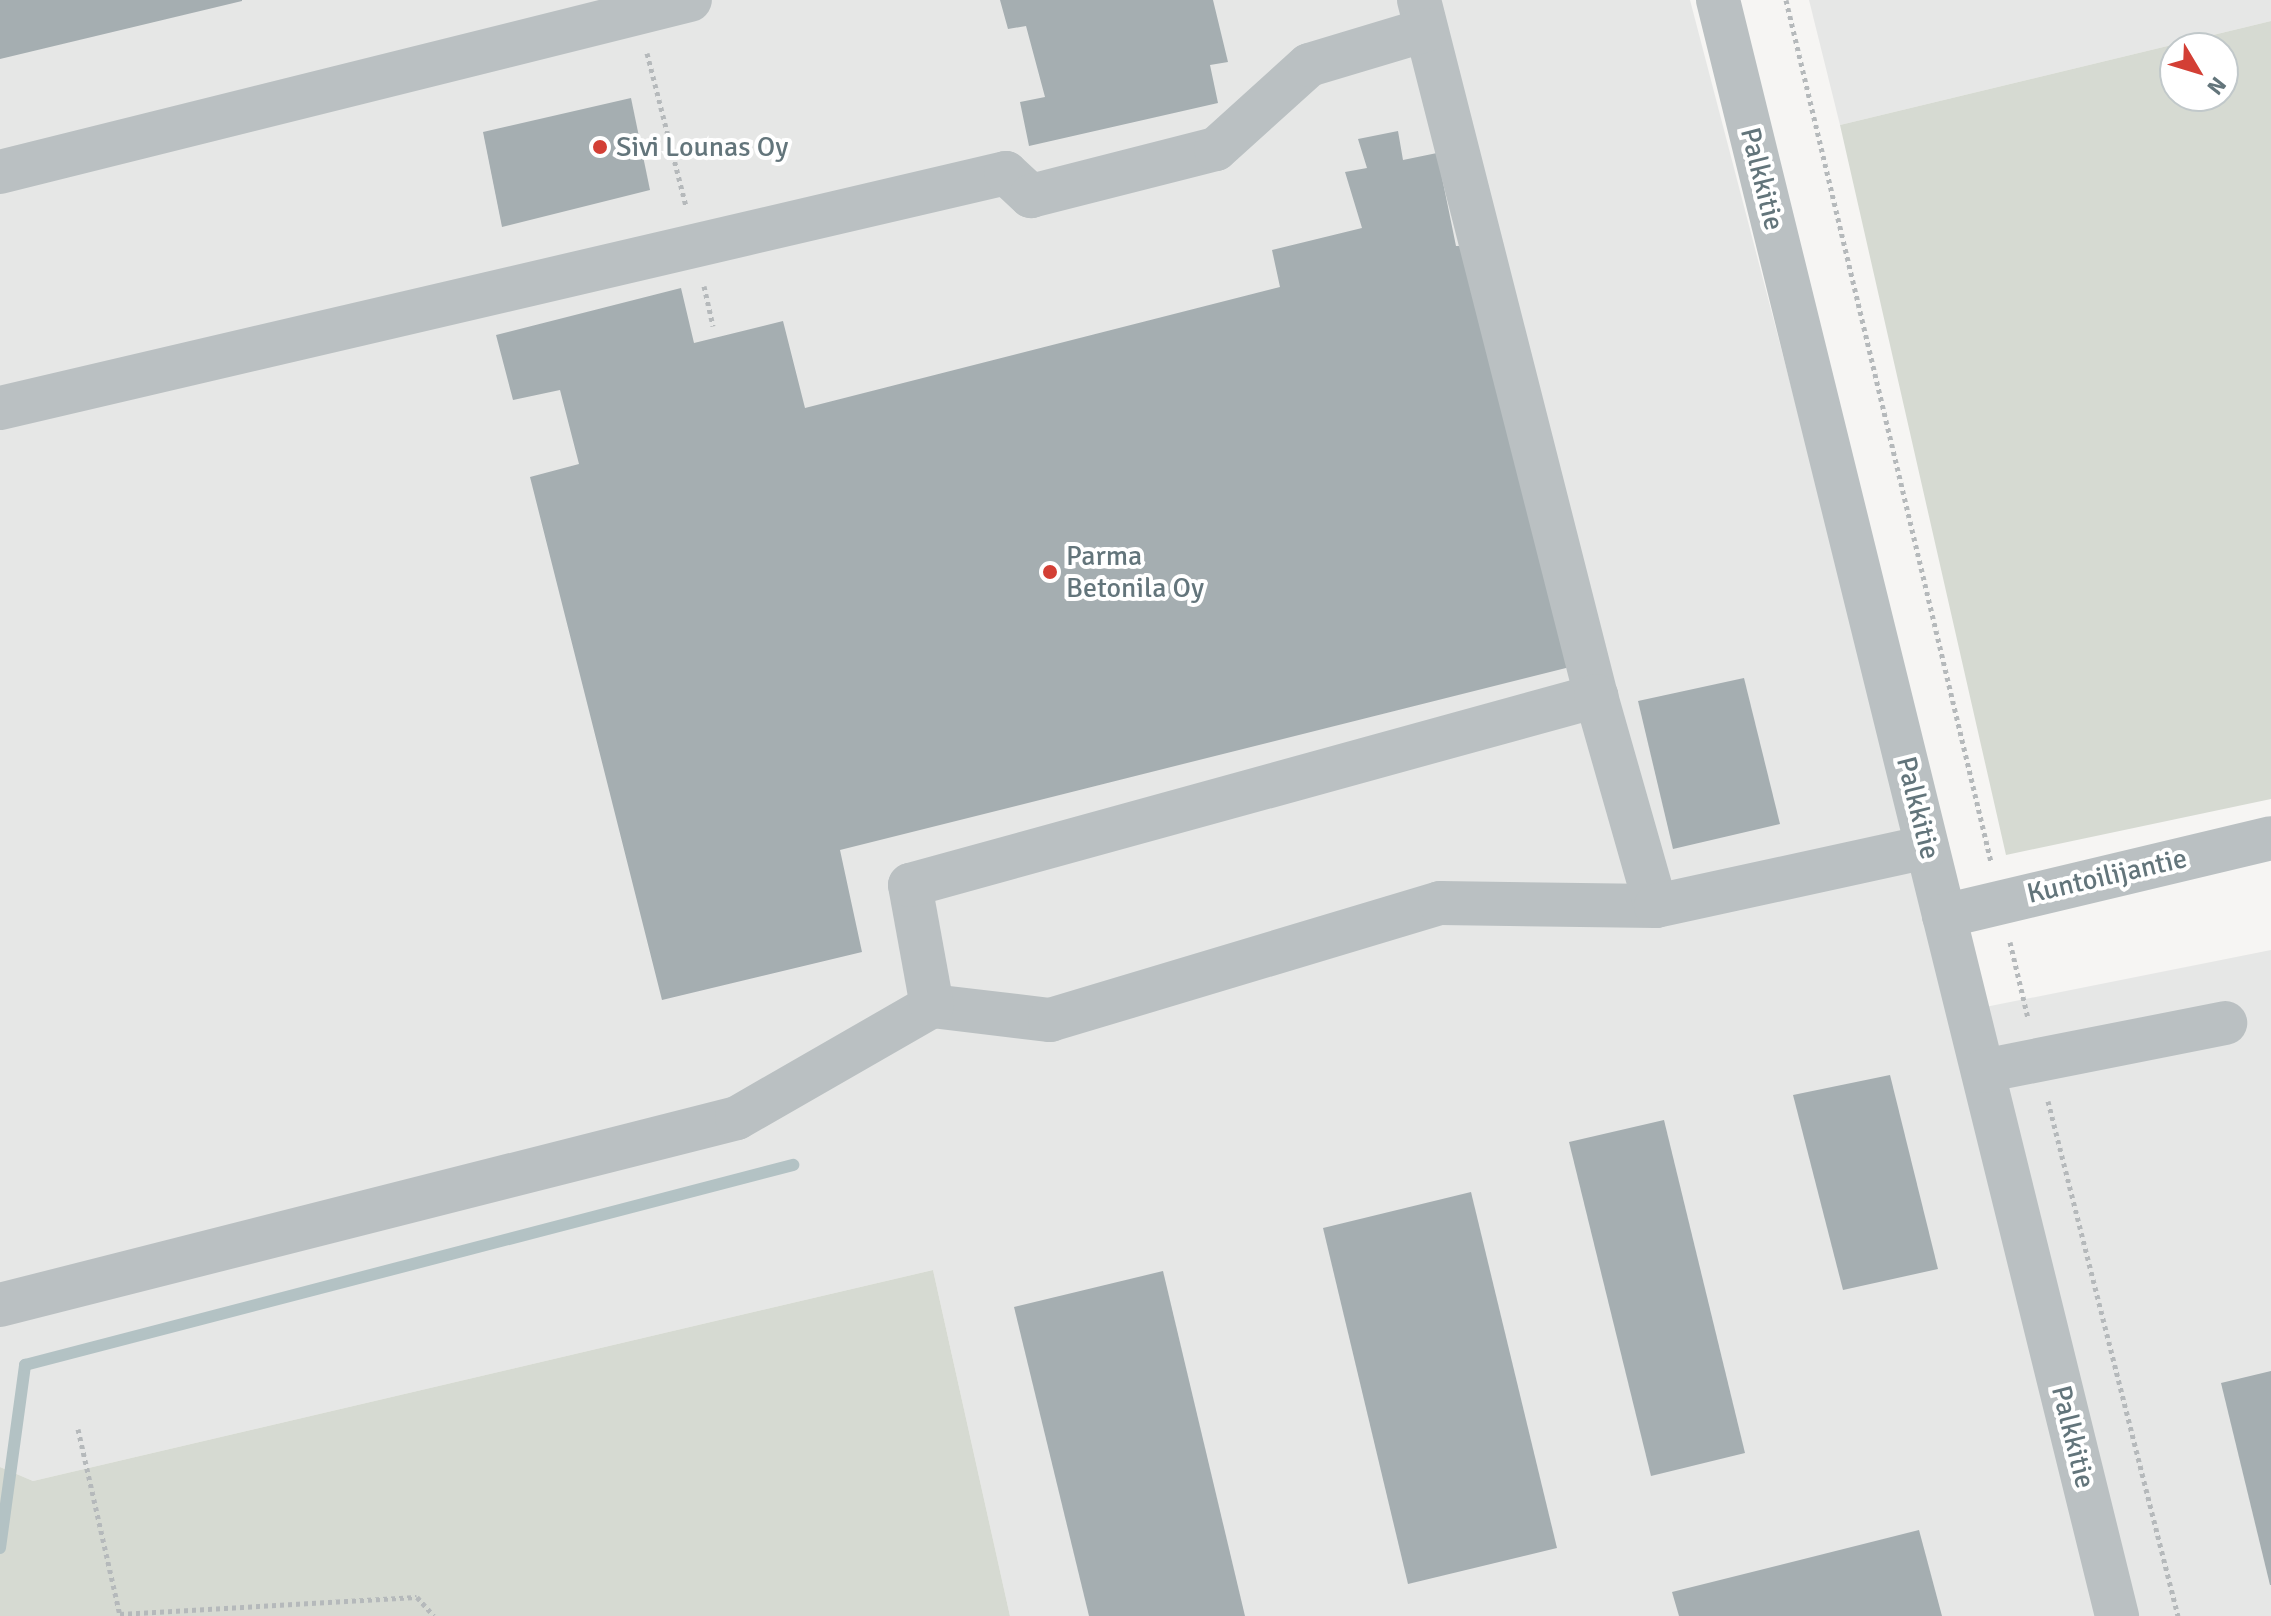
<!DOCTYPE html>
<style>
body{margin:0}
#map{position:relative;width:2271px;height:1616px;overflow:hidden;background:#f6f5f3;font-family:Signika,sans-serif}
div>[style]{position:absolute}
.built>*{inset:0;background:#e6e7e6}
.green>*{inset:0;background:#d6dad2}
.stream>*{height:12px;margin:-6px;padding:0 6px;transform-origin:6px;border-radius:6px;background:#b3c2c4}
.building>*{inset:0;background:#a5aeb1}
.path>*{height:5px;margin-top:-2.5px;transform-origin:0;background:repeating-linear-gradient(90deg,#b5b9bb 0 4px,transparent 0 8px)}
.minor>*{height:44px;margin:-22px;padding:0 22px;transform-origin:22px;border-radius:22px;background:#bac0c2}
.dots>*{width:22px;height:22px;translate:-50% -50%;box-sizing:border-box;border:4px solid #fff;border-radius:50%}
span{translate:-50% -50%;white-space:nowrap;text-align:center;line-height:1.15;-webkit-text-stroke:8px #fff;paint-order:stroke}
.poi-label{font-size:28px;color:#63757b}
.left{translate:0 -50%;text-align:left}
.street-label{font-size:28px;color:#63757b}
.north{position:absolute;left:2159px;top:32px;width:80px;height:80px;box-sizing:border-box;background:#fff;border:2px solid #c1c8ca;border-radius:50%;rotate:128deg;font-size:22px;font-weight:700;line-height:32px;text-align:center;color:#63757b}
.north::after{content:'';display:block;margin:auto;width:28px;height:36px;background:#d33f35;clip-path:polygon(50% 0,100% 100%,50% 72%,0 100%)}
</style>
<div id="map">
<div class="built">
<i style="clip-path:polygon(0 0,1690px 0,1955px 1013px,2271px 950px,2271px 1616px,1010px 1616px,933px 1270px,33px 1481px,0 1467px)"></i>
<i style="clip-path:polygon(1809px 0,2271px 0,2271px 21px,1840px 125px)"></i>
</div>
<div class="green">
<i style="clip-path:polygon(evenodd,2271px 21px,2271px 799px,2006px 855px,1840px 125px,2271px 21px,2223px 48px,2223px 96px,2175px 96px,2175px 48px,2223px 48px)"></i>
<i style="clip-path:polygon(933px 1270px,1010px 1616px,0 1616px,0 1467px,33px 1481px)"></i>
</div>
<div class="stream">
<i style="left:0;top:1548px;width:185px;rotate:-82.2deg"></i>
<i style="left:25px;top:1365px;width:794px;rotate:-14.6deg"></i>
</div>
<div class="building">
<i style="clip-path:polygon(0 0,242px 0,242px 1px,0 59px)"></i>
<i style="clip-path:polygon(1000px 0,1213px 0,1228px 62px,1210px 65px,1218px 103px,1029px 146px,1020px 102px,1045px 97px,1026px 26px,1008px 29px)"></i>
<i style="clip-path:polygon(631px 98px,650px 190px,502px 227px,483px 132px)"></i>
<i style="clip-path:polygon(1398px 131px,1403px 160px,1437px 153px,1456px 246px,1464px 246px,1570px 667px,840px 850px,862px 952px,662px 1000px,530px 477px,579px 464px,560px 390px,513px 400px,496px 335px,681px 288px,694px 343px,783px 321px,805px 408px,1280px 287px,1272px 250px,1362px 228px,1345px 172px,1367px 168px,1358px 139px)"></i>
<i style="clip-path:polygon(1744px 678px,1780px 824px,1673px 849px,1638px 701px)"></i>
<i style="clip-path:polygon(1890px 1075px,1938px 1269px,1843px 1290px,1793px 1095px)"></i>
<i style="clip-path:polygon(1664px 1120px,1745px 1453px,1651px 1476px,1569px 1142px)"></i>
<i style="clip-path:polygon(1471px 1192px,1557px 1548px,1408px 1584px,1323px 1228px)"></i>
<i style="clip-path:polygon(1163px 1271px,1245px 1616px,1089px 1616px,1014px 1307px)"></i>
<i style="clip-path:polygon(2271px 1371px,2271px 1585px,2270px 1585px,2221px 1383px)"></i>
<i style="clip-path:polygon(1919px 1530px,1942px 1616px,1679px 1616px,1672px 1592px)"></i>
</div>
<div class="path">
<i style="left:1786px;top:0;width:886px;rotate:76.62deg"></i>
<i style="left:647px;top:53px;width:158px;rotate:75.7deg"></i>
<i style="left:704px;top:286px;width:41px;rotate:77.3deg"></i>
<i style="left:2010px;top:942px;width:78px;rotate:76.7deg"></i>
<i style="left:2048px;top:1101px;width:531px;rotate:75.83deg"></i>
<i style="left:78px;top:1429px;width:191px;rotate:77.3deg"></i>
<i style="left:120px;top:1614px;width:297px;rotate:-3.3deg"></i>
<i style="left:417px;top:1597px;width:25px;rotate:48deg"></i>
</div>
<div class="minor">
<i style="left:1419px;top:0;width:718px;rotate:75.73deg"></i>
<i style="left:1718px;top:0;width:1665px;rotate:76.13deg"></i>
<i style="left:0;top:172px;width:711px;rotate:-14deg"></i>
<i style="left:0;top:408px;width:1033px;rotate:-13.15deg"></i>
<i style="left:1006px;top:173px;width:34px;rotate:43deg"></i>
<i style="left:1031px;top:196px;width:191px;rotate:-14.3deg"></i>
<i style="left:1216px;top:149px;width:125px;rotate:-42.1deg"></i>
<i style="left:1309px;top:65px;width:122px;rotate:-16.7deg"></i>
<i style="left:1944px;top:916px;width:336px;rotate:-13.4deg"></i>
<i style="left:932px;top:1006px;width:119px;rotate:6.8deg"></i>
<i style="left:1050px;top:1020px;width:407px;rotate:-16.7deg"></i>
<i style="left:1440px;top:903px;width:216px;rotate:0.8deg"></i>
<i style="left:1983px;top:1071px;width:247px;rotate:-11.2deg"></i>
<i style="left:0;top:1305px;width:760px;rotate:-14.24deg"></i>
<i style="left:737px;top:1118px;width:225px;rotate:-29.9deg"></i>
<i style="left:932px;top:1006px;width:123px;rotate:-100.3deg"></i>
<i style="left:910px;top:885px;width:712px;rotate:-15.4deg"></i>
<i style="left:1596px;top:696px;width:218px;rotate:74.1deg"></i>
<i style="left:1656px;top:906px;width:277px;rotate:-12.3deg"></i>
</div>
<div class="dots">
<i style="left:600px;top:147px;background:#d33f35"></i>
<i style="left:1050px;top:572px;background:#d33f35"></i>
</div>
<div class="poi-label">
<span class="left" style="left:616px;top:147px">Sivi Lounas Oy</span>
<span class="left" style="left:1066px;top:572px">Parma<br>Betonila Oy</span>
</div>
<div class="street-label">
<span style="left:1762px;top:179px;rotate:76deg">Palkkitie</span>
<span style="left:1918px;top:808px;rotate:76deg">Palkkitie</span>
<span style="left:2107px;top:876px;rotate:-13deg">Kuntoilijantie</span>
<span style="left:2073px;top:1437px;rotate:76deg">Palkkitie</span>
</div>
<div class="north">N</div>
</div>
